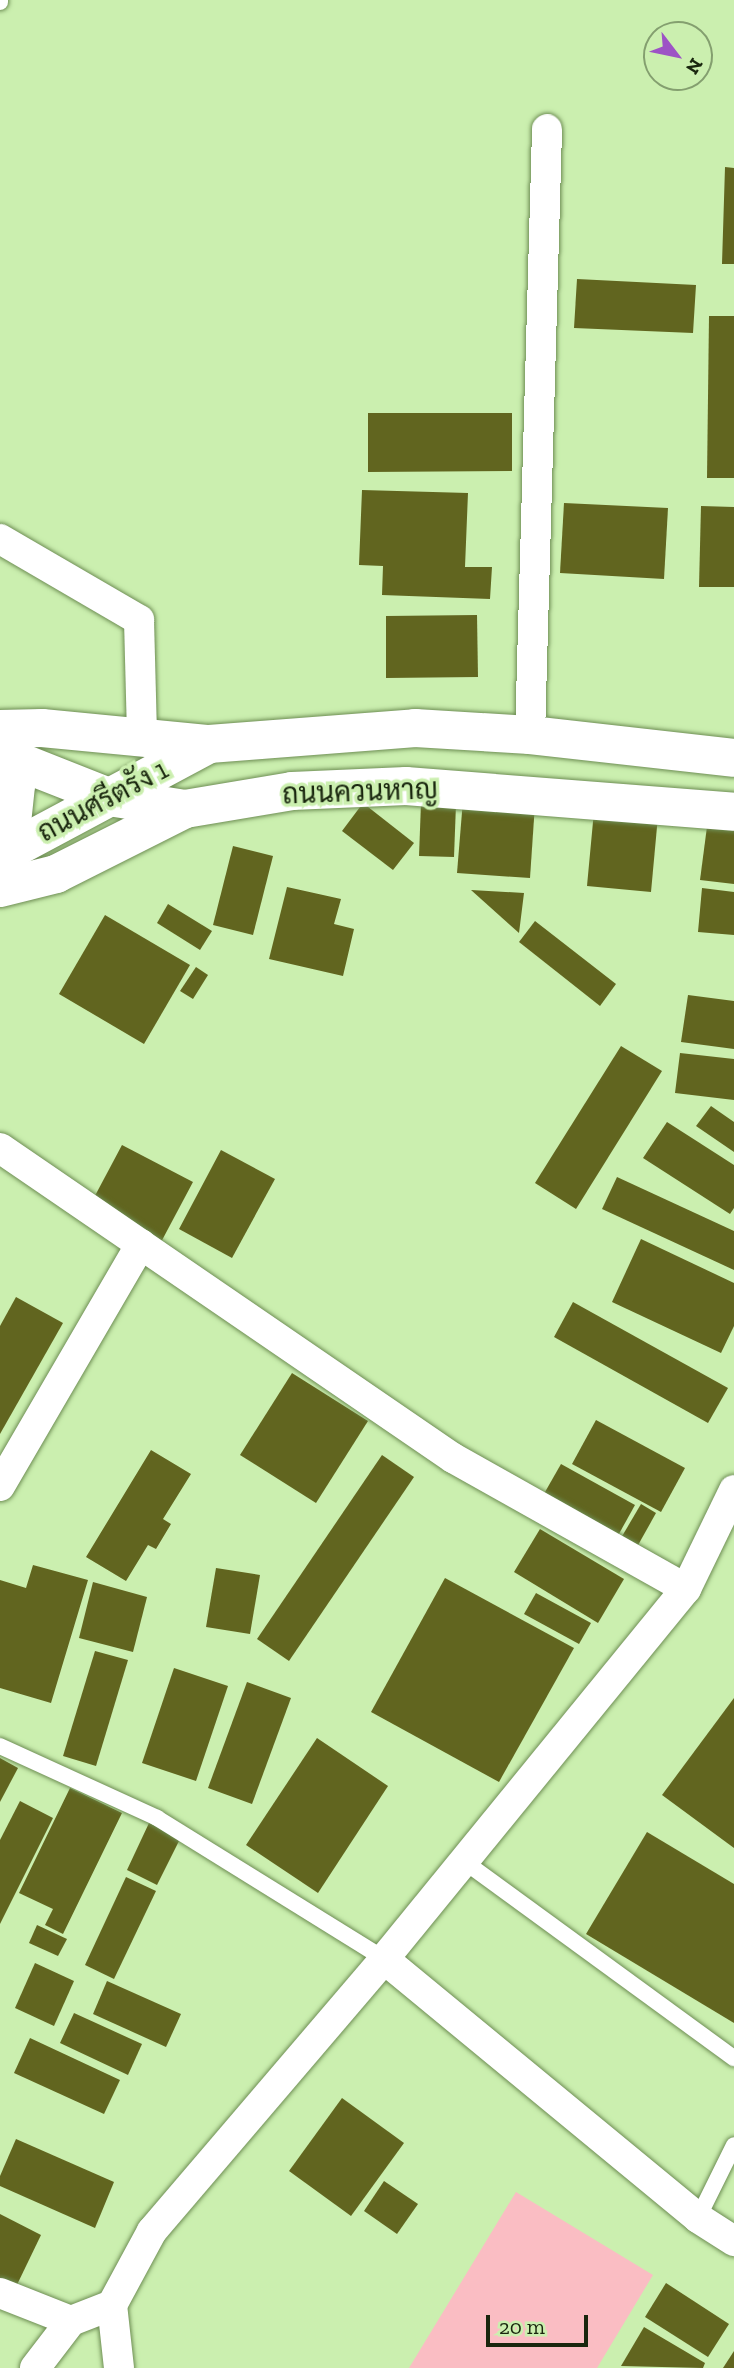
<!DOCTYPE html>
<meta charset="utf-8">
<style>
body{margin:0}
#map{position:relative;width:734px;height:2368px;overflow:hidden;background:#cbefaf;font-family:"Zilla Slab",Sarabun,serif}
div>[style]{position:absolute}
.green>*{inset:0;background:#fabdc3}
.building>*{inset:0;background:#61651f}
.roads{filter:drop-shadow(0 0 2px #6e8e54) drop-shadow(0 0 2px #6e8e54)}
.lane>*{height:16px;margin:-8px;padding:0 8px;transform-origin:8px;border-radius:8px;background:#fff}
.street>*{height:30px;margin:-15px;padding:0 15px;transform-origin:15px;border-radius:15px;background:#fff}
.secondary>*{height:38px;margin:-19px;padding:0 19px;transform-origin:19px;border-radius:19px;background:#fff}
span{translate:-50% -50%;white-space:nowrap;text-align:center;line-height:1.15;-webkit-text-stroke:7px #cbefaf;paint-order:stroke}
.street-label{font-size:28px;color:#19260e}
.north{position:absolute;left:643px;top:21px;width:70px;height:70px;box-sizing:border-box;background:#cbefaf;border:2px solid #849f6f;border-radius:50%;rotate:122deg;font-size:19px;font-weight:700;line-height:28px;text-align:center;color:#19260e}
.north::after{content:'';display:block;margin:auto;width:24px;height:32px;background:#9d53c5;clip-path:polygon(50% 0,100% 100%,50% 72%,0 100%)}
.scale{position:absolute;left:486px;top:2315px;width:102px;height:32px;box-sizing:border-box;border:4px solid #19260e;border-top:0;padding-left:9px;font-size:21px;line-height:24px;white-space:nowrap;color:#19260e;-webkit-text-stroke:5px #cbefaf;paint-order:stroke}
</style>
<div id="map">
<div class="green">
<i style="clip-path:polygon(516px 2192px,653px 2275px,597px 2368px,409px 2368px)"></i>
</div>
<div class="building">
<i style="clip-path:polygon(725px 167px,734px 168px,734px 264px,722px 264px)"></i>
<i style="clip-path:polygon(577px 279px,696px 285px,693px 333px,574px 328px)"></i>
<i style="clip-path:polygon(709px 316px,734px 316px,734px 478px,707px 478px)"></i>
<i style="clip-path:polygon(368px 413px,512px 413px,512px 471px,368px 472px)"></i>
<i style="clip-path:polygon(362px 490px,468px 493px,465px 567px,492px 567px,490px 599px,382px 595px,383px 566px,359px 565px)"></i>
<i style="clip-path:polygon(564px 503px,668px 508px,664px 579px,560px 573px)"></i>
<i style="clip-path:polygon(701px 506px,734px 507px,734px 587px,699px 587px)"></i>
<i style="clip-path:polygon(477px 615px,478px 677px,386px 678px,386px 616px)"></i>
<i style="clip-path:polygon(463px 800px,535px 804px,530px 878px,457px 873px)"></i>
<i style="clip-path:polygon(363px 803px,414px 843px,393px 870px,342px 831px)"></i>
<i style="clip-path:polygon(421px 803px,456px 804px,454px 857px,419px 856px)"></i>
<i style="clip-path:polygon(594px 811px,658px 816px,651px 892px,587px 886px)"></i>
<i style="clip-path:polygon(708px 819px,734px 822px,734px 884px,700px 880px)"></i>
<i style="clip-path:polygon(233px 846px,273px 856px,253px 935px,213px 925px)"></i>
<i style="clip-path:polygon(287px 887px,341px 899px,334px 924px,354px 929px,343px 976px,269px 959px)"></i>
<i style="clip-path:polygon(702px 888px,734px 892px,734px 935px,698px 932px)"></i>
<i style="clip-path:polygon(471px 890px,524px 893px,519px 933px)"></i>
<i style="clip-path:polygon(168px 904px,212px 931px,200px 950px,157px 923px)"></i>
<i style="clip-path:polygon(105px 915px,190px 965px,144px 1044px,59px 994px)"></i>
<i style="clip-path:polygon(535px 921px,616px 984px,600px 1006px,519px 942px)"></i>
<i style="clip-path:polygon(196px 967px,208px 975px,193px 999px,180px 991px)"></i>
<i style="clip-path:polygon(688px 995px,734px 1001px,734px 1049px,681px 1042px)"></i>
<i style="clip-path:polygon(621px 1046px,662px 1071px,576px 1209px,535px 1183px)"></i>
<i style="clip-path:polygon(680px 1053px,734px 1059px,734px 1100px,675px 1093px)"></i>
<i style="clip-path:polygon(711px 1106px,734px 1122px,734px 1152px,696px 1126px)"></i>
<i style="clip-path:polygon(667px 1122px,734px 1165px,734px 1208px,730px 1214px,643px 1158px)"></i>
<i style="clip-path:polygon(122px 1145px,193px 1182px,160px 1244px,89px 1207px)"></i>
<i style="clip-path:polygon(221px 1150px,275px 1179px,232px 1258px,179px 1229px)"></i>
<i style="clip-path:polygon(617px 1177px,734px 1231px,734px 1270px,602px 1209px)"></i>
<i style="clip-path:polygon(641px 1239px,734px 1283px,734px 1326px,721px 1353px,612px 1302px)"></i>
<i style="clip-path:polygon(16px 1297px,63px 1323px,0 1434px,0 1326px)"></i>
<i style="clip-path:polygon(573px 1302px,728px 1388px,708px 1423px,554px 1337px)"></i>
<i style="clip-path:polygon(292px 1373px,368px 1421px,316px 1503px,240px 1455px)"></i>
<i style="clip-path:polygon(596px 1420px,685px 1468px,661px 1512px,572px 1464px)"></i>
<i style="clip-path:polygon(151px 1450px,191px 1474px,163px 1519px,171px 1524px,156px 1549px,148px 1545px,126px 1581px,86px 1557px)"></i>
<i style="clip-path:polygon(382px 1455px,414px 1477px,289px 1661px,257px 1639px)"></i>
<i style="clip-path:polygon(561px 1464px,635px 1505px,615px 1541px,541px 1499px)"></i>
<i style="clip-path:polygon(641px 1504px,656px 1513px,637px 1547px,621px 1538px)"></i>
<i style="clip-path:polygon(540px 1529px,624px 1579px,598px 1623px,514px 1572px)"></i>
<i style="clip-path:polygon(33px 1565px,88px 1580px,51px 1703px,0 1688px,0 1580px,26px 1588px)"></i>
<i style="clip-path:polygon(216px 1568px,260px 1575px,250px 1634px,206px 1627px)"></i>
<i style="clip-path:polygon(445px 1578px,574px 1648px,499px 1782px,371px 1712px)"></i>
<i style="clip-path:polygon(93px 1582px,147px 1597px,133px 1652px,79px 1638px)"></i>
<i style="clip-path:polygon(536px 1593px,591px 1623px,579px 1644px,524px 1614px)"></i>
<i style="clip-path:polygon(95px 1651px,128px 1660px,96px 1766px,63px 1756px)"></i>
<i style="clip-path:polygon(174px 1668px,228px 1686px,196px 1781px,142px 1763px)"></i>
<i style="clip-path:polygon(247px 1682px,291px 1698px,252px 1804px,208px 1788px)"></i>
<i style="clip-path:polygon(734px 1698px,734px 1848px,662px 1795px)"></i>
<i style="clip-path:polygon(317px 1738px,388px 1786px,318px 1893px,246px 1845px)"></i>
<i style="clip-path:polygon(0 1758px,18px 1768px,0 1802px)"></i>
<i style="clip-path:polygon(70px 1788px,122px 1813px,63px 1934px,45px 1925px,53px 1909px,19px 1893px)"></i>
<i style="clip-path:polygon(20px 1801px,53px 1818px,0 1924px,0 1840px)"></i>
<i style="clip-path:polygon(149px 1823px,180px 1839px,157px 1885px,127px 1870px)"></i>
<i style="clip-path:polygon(647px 1832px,734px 1884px,734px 2023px,586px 1934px)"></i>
<i style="clip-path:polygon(126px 1877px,156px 1891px,114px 1979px,85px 1965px)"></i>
<i style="clip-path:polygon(37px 1925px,67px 1939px,58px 1956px,29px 1943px)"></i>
<i style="clip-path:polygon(35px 1963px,74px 1981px,54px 2026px,15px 2008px)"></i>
<i style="clip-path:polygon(107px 1981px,181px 2014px,166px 2047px,93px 2014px)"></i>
<i style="clip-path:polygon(74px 2013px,142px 2044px,128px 2075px,60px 2043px)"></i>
<i style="clip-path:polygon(30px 2038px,120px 2080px,104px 2114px,14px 2073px)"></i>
<i style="clip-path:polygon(342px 2098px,404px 2143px,351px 2216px,289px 2171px)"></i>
<i style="clip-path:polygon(16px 2139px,114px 2182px,95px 2228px,0 2186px,0 2176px)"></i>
<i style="clip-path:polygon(384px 2181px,418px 2204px,397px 2234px,364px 2211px)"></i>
<i style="clip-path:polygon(0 2214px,41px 2235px,14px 2291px,0 2284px)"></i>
<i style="clip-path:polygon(666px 2283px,729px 2324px,708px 2357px,645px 2317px)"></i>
<i style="clip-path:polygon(644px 2327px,705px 2363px,703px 2368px,621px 2366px)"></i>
<i style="clip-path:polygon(734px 2351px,734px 2368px,723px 2368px)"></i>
</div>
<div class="roads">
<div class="lane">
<i style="left:0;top:2px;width:2px;rotate:-90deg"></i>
<i style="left:0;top:1746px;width:173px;rotate:24.6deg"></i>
<i style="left:157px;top:1818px;width:267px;rotate:31.8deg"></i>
<i style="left:465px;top:1862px;width:333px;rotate:36.1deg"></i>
<i style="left:698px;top:2218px;width:81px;rotate:-63.7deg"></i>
</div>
<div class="street">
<i style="left:0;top:539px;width:161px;rotate:30.2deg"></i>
<i style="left:139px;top:620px;width:117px;rotate:88.5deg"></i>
<i style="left:530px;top:735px;width:606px;rotate:-88.39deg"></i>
<i style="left:0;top:1148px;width:549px;rotate:34.38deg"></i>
<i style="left:453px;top:1458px;width:267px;rotate:29.3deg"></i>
<i style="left:0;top:1486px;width:280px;rotate:-59.8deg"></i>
<i style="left:384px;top:1959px;width:407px;rotate:39.5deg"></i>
<i style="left:698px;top:2218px;width:43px;rotate:32.6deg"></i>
<i style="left:0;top:2293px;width:76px;rotate:21.5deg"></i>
<i style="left:35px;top:2368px;width:59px;rotate:-52.5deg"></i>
<i style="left:71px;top:2321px;width:44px;rotate:-21.3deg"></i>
<i style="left:119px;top:2368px;width:63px;rotate:-96.3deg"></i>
<i style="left:112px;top:2305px;width:84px;rotate:-61.6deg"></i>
<i style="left:152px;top:2231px;width:358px;rotate:-49.5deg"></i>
<i style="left:384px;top:1959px;width:478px;rotate:-50.8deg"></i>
<i style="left:686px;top:1589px;width:110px;rotate:-64.1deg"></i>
</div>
<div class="secondary">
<i style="left:0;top:729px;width:42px;rotate:-1.4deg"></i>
<i style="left:42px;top:728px;width:168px;rotate:5.5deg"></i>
<i style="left:209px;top:744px;width:207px;rotate:-4.4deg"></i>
<i style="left:415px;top:728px;width:115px;rotate:3.5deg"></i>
<i style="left:530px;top:735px;width:205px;rotate:6.4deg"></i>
<i style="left:0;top:747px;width:15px;rotate:48deg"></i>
<i style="left:10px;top:758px;width:106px;rotate:21.5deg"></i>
<i style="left:109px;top:797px;width:77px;rotate:9deg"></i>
<i style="left:185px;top:809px;width:109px;rotate:-9.5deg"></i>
<i style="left:292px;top:791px;width:114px;rotate:-2.5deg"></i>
<i style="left:406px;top:786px;width:329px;rotate:4.5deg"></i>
<i style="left:9px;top:851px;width:66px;rotate:-83.9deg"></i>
<i style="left:16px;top:785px;width:28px;rotate:-103deg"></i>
<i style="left:0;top:861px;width:13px;rotate:-48deg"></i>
<i style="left:9px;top:851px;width:227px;rotate:-28.1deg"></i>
<i style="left:0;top:888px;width:58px;rotate:-14deg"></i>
<i style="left:56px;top:874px;width:144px;rotate:-26.7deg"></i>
</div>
</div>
<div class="street-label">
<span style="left:360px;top:792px;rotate:-2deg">ถนนควนหาญ</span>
<span style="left:103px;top:801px;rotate:-28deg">ถนนศรีตรัง 1</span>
</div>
<div class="north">N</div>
<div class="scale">20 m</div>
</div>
